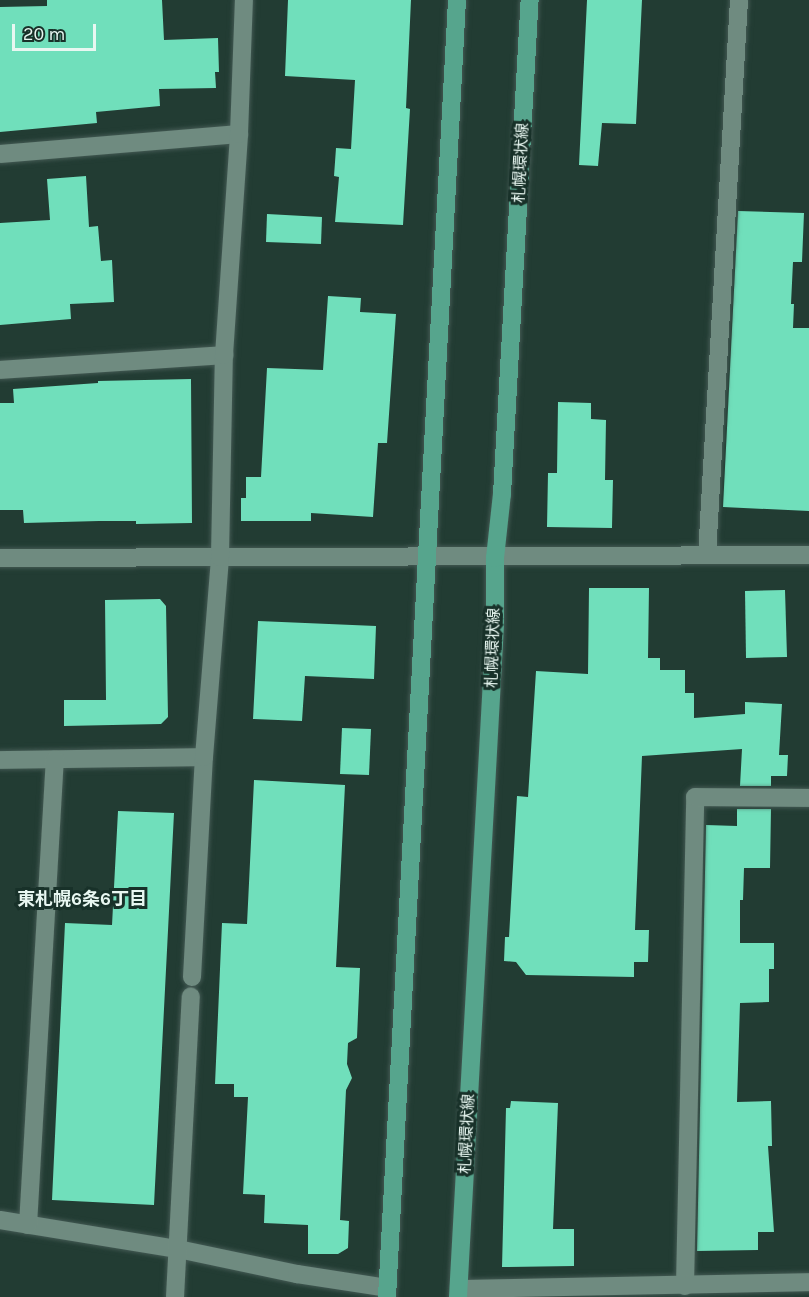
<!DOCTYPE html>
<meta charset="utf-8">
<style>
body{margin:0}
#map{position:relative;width:809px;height:1297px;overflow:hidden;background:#223c33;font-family:Karla,"Noto Sans JP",sans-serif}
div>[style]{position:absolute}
.building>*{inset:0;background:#70dfbb}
.roads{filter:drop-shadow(0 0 2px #435953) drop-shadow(0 0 2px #435953)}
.minor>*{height:18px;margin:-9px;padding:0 9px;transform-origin:9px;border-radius:9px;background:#6f8b80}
.major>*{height:18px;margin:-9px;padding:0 9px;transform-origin:9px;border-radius:9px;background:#56a58d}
span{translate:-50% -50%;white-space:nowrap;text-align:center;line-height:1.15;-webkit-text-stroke:6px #183129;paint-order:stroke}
.street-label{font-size:16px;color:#e8f7f1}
.neighbourhood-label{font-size:18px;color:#e8f7f1;font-weight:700}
.scale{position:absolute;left:12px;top:24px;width:84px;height:27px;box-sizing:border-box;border:3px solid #e8f7f1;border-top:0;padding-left:8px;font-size:18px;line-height:21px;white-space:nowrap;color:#e8f7f1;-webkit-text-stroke:4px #183129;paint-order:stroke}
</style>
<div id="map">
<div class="building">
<i style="clip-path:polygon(47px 0,162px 0,164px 40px,218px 38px,219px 72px,215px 72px,216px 88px,159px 89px,160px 106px,96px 112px,97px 123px,0 132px,0 7px,47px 6px)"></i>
<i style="clip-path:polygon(288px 0,411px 0,406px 108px,410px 109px,403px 225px,335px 222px,339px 177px,334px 176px,336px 148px,351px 149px,355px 80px,285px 76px)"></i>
<i style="clip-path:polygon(587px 0,642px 0,636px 124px,602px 123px,598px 166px,579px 165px)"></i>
<i style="clip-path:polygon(86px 176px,89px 227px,98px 226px,101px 261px,112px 260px,114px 302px,70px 304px,71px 319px,0 325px,0 223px,50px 220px,47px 179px)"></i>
<i style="clip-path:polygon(738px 211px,804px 213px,802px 262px,793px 262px,791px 304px,794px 304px,793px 328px,809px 328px,809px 511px,723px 507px)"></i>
<i style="clip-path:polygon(267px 214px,322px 217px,321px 244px,266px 242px)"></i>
<i style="clip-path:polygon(328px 296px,361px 298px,360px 312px,396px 314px,387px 443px,378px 443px,373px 517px,311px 513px,311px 521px,241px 521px,241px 498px,246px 498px,246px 477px,261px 477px,267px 368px,323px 370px)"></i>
<i style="clip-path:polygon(191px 379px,192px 523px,136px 524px,136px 521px,99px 521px,24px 523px,23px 510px,0 510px,0 403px,14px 403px,13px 389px,98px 383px,98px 381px)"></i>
<i style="clip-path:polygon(558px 402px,591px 403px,591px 419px,606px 420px,605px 480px,613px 480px,612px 528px,547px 527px,548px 473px,557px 473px)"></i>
<i style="clip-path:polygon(589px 588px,649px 588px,648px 658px,660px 658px,660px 670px,685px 670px,685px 693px,694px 693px,694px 718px,745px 714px,745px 702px,782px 704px,779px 755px,788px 755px,787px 776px,771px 776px,771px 786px,740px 786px,742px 749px,642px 756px,635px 930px,649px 930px,648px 962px,634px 962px,634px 977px,526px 975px,516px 962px,504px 961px,505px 937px,509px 937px,517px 796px,528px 797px,536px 671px,588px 674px)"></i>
<i style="clip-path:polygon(785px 590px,787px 657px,746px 658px,745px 591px)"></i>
<i style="clip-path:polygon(160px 599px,166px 606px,168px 717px,161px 724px,64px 726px,64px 700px,106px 700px,105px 600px)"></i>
<i style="clip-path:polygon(258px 621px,376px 626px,374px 679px,305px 676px,302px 721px,253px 719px)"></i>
<i style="clip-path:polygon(342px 728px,371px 729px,369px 775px,340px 774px)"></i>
<i style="clip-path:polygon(254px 780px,345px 785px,336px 967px,360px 968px,357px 1038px,348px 1043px,347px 1064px,352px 1078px,346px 1090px,340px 1220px,349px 1221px,348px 1248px,338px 1254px,308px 1254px,308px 1225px,264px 1223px,265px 1195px,243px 1194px,248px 1097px,234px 1097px,234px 1084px,215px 1084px,222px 923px,247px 924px)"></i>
<i style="clip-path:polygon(737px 809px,771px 809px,770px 868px,744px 868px,743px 900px,740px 900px,740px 943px,774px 943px,774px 969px,769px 969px,769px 1002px,740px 1003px,737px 1102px,771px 1101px,772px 1146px,768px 1146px,774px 1232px,758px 1232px,758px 1250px,697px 1251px,706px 825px,737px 826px)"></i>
<i style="clip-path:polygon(118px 811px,174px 813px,154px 1205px,52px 1200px,65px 923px,112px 925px)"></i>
<i style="clip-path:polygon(511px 1101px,558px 1103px,553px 1229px,574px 1229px,574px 1266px,502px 1267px,506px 1108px,510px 1108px)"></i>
</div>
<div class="roads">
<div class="minor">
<i style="left:0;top:154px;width:240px;rotate:-4.8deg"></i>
<i style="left:0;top:370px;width:225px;rotate:-3.8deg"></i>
<i style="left:707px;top:555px;width:556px;rotate:-86.7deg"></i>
<i style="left:0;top:558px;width:809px;rotate:-0.21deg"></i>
<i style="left:0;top:760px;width:204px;rotate:-0.8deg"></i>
<i style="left:192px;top:977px;width:220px;rotate:-86.9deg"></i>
<i style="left:204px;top:757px;width:201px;rotate:-85.4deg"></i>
<i style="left:220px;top:557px;width:202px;rotate:-88.9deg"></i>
<i style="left:224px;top:355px;width:222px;rotate:-86.1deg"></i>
<i style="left:239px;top:134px;width:134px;rotate:-87.9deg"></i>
<i style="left:0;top:1220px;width:180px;rotate:9.3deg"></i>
<i style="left:178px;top:1249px;width:122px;rotate:11.9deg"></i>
<i style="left:297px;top:1274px;width:91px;rotate:8.8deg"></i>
<i style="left:28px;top:1225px;width:466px;rotate:-86.7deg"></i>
<i style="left:685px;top:1286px;width:489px;rotate:-88.8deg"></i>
<i style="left:695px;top:797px;width:114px;rotate:0.5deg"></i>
<i style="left:459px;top:1289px;width:350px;rotate:-1.1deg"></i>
<i style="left:175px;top:1297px;width:301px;rotate:-87deg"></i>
</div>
<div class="major">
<i style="left:387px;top:1297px;width:1299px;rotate:-86.91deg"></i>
<i style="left:458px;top:1297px;width:674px;rotate:-86.85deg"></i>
<i style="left:495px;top:624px;width:66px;rotate:-90deg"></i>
<i style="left:495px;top:558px;width:64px;rotate:-83.8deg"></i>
<i style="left:502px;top:494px;width:495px;rotate:-86.8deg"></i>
</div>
</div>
<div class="street-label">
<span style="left:521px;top:163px;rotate:-87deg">札幌環状線</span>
<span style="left:493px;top:648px;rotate:-88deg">札幌環状線</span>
<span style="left:467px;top:1134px;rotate:-87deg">札幌環状線</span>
</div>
<div class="neighbourhood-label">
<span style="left:82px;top:899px">東札幌6条6丁目</span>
</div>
<div class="scale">20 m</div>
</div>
